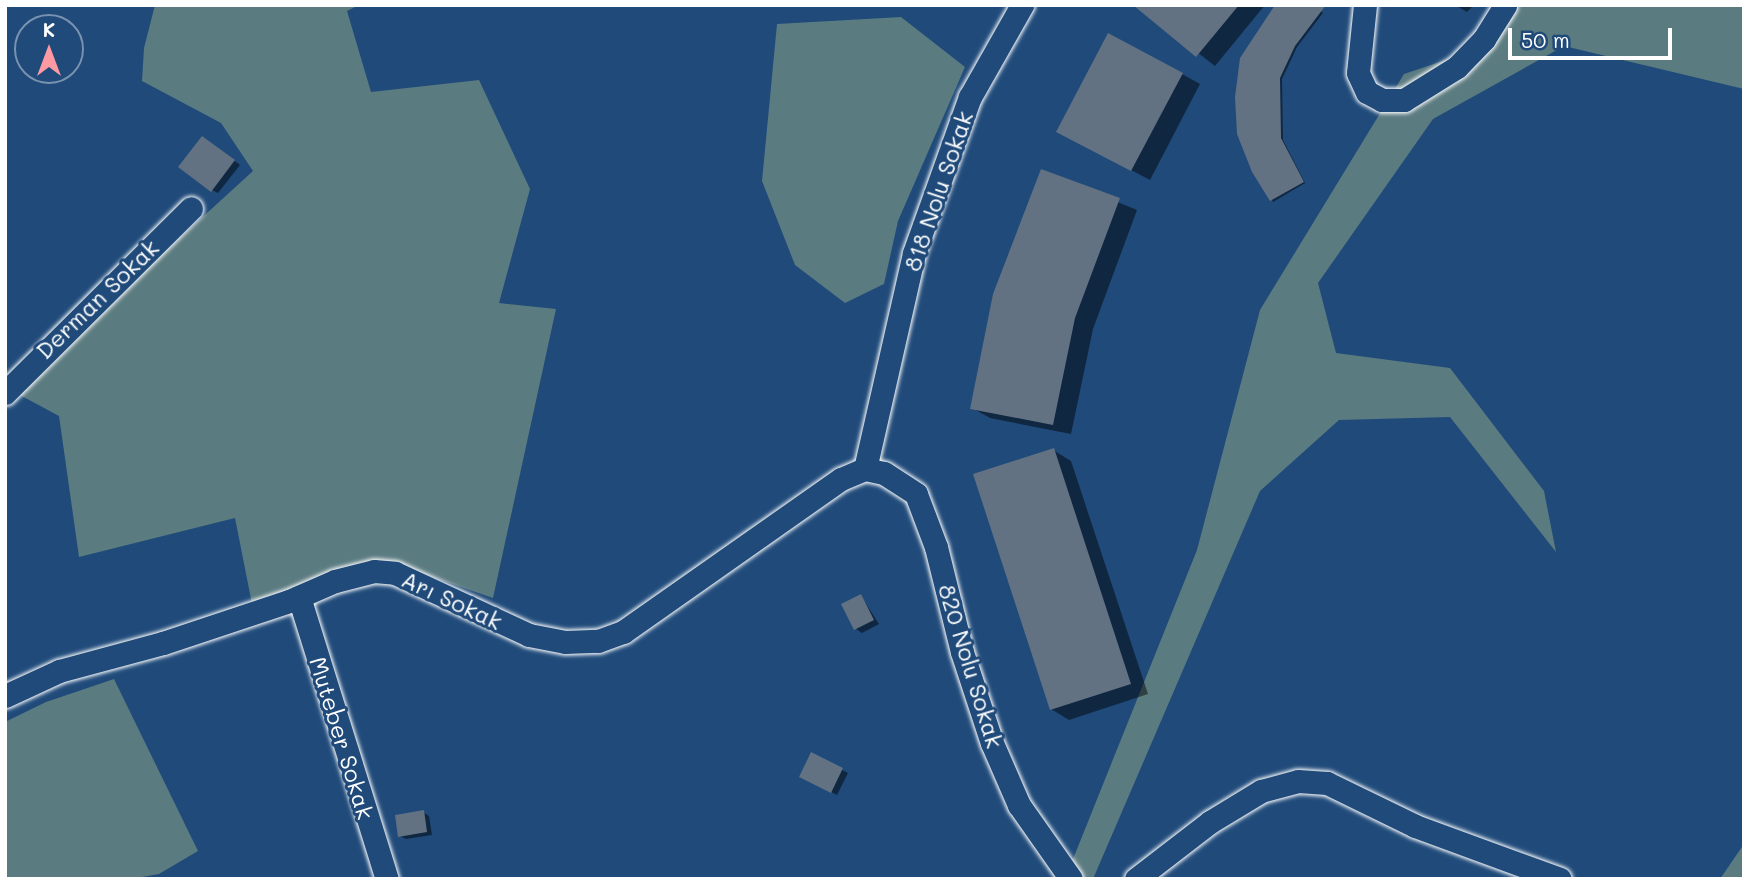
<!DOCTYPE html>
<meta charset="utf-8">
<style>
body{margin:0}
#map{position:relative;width:1749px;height:884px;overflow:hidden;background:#1f4a7a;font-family:Mali,sans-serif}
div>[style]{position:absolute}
.green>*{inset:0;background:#5a7b80}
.shadow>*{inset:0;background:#0007}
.building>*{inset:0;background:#627282}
.roads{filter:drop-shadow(0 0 2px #fff) drop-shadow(0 0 2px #fff)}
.minor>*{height:23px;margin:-11.5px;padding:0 11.5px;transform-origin:11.5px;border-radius:11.5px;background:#1f4a7a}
span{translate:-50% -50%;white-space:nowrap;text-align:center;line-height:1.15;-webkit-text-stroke:6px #1f4a7a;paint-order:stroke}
.street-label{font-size:23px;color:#fff}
.frame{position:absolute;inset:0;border:7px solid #fff;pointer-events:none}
.north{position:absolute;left:14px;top:14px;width:70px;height:70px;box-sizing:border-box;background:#1f4a7a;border:2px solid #7992af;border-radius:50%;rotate:0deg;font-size:19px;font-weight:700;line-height:28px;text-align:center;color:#fff}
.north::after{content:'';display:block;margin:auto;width:24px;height:32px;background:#ff9aa2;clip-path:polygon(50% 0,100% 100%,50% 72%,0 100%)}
.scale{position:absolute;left:1508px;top:28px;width:164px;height:32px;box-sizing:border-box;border:4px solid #fff;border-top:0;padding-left:9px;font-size:21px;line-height:24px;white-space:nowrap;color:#fff;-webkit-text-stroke:5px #1f4a7a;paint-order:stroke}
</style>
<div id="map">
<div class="green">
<i style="clip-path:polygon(155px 5px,359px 5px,347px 11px,371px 92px,479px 80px,530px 189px,499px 303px,556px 309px,493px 598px,392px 563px,252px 604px,235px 518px,79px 557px,59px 416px,18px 394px,92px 318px,253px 171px,221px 123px,142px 81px,144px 48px)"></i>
<i style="clip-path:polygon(1510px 5px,1744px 5px,1744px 89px,1564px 46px,1433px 119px,1318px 283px,1336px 353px,1450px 368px,1544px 491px,1556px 552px,1450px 417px,1339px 420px,1260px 491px,1093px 879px,1065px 879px,1197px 550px,1260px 310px,1404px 74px,1452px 58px)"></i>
<i style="clip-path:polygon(901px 17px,965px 67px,898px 221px,884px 284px,845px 303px,795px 265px,762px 181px,777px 24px)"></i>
<i style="clip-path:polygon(114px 679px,198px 851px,159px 874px,131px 879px,5px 879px,5px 722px,46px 702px)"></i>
<i style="clip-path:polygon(1744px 844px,1744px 879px,1720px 879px)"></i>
</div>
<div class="shadow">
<i style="clip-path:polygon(1136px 5px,1265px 5px,1215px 66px)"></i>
<i style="clip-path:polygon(1315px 5px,1323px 13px,1297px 47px,1282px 79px,1283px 140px,1305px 183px,1273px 202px,1238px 133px)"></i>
<i style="clip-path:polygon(1455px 5px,1474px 5px,1467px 12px)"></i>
<i style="clip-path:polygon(1182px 74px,1200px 84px,1150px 180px,1076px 141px)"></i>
<i style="clip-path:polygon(208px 141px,240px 165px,218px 193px,212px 190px)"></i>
<i style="clip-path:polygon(1042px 171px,1137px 210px,1093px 329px,1071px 434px,990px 418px,972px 408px)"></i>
<i style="clip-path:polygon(1053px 450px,1071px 461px,1148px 694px,1069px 720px,1051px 709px)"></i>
<i style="clip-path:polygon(861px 596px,879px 624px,862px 633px,856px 629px)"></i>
<i style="clip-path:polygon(842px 770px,848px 773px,837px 795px,807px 780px)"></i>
<i style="clip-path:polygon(423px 812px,429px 816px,432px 835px,406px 839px,400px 836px)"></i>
</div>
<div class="building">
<i style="clip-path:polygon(1133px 5px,1239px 5px,1196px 57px)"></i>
<i style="clip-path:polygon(1275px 5px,1326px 5px,1295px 46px,1280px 78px,1281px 138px,1304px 182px,1270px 201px,1252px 172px,1237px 134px,1235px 97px,1240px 58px)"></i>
<i style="clip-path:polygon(1108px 33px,1183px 73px,1131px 171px,1056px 132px)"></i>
<i style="clip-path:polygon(202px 136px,235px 160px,211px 192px,178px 167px)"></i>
<i style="clip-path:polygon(1041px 169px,1120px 198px,1075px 318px,1053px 425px,970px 409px,993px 294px)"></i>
<i style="clip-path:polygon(1054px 448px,1131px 684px,1050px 710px,973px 474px)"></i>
<i style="clip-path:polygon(861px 594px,874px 620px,854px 630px,841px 604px)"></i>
<i style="clip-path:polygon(811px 752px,843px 768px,831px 793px,799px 777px)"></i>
<i style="clip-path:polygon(424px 810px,427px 832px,398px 837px,395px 815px)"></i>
</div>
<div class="roads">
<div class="minor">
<i style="left:1365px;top:5px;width:68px;rotate:95.9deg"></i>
<i style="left:1358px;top:73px;width:21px;rotate:65deg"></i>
<i style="left:1367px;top:92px;width:17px;rotate:28deg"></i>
<i style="left:1382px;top:100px;width:22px"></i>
<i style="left:1404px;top:100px;width:62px;rotate:-31.9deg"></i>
<i style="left:1457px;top:67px;width:39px;rotate:-46deg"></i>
<i style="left:1484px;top:39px;width:40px;rotate:-58deg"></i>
<i style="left:5px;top:393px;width:262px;rotate:-44.8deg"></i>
<i style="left:865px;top:469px;width:221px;rotate:-77.2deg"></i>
<i style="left:914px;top:253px;width:166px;rotate:-70.3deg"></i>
<i style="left:970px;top:97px;width:106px;rotate:-60.5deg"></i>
<i style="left:865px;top:469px;width:19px;rotate:12deg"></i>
<i style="left:884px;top:473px;width:38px;rotate:33deg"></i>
<i style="left:916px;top:494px;width:57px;rotate:69.3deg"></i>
<i style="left:936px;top:547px;width:108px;rotate:76.1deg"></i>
<i style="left:962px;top:652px;width:96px;rotate:71.8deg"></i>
<i style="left:992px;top:743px;width:68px;rotate:66.5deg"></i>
<i style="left:1019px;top:805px;width:90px;rotate:54.9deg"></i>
<i style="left:299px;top:597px;width:295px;rotate:72.7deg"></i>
<i style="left:5px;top:696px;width:60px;rotate:-24.8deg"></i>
<i style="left:59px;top:671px;width:108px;rotate:-15.1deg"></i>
<i style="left:163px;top:643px;width:133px;rotate:-18.4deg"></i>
<i style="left:289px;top:601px;width:50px;rotate:-23.5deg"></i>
<i style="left:335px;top:581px;width:40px;rotate:-14.4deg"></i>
<i style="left:374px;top:571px;width:21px;rotate:5deg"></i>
<i style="left:395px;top:573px;width:148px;rotate:24.8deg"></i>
<i style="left:529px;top:635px;width:37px;rotate:11deg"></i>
<i style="left:565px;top:642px;width:33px;rotate:-2deg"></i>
<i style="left:598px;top:641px;width:27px;rotate:-20deg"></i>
<i style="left:623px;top:632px;width:266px;rotate:-35.1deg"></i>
<i style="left:841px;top:479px;width:26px;rotate:-23deg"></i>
<i style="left:1136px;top:879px;width:93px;rotate:-37.6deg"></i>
<i style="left:1210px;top:822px;width:60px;rotate:-31.3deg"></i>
<i style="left:1261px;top:791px;width:38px;rotate:-15deg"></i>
<i style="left:1298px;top:781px;width:29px;rotate:4deg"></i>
<i style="left:1327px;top:783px;width:98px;rotate:26deg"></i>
<i style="left:1415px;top:826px;width:154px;rotate:20.1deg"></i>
</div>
</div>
<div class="street-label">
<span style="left:938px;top:191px;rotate:-71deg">818 Nolu Sokak</span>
<span style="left:97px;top:299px;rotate:-44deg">Derman Sokak</span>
<span style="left:452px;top:600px;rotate:25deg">Arı Sokak</span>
<span style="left:971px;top:666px;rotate:73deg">820 Nolu Sokak</span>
<span style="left:342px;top:738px;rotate:73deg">Muteber Sokak</span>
</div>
<div class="frame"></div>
<div class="north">K</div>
<div class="scale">50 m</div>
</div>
